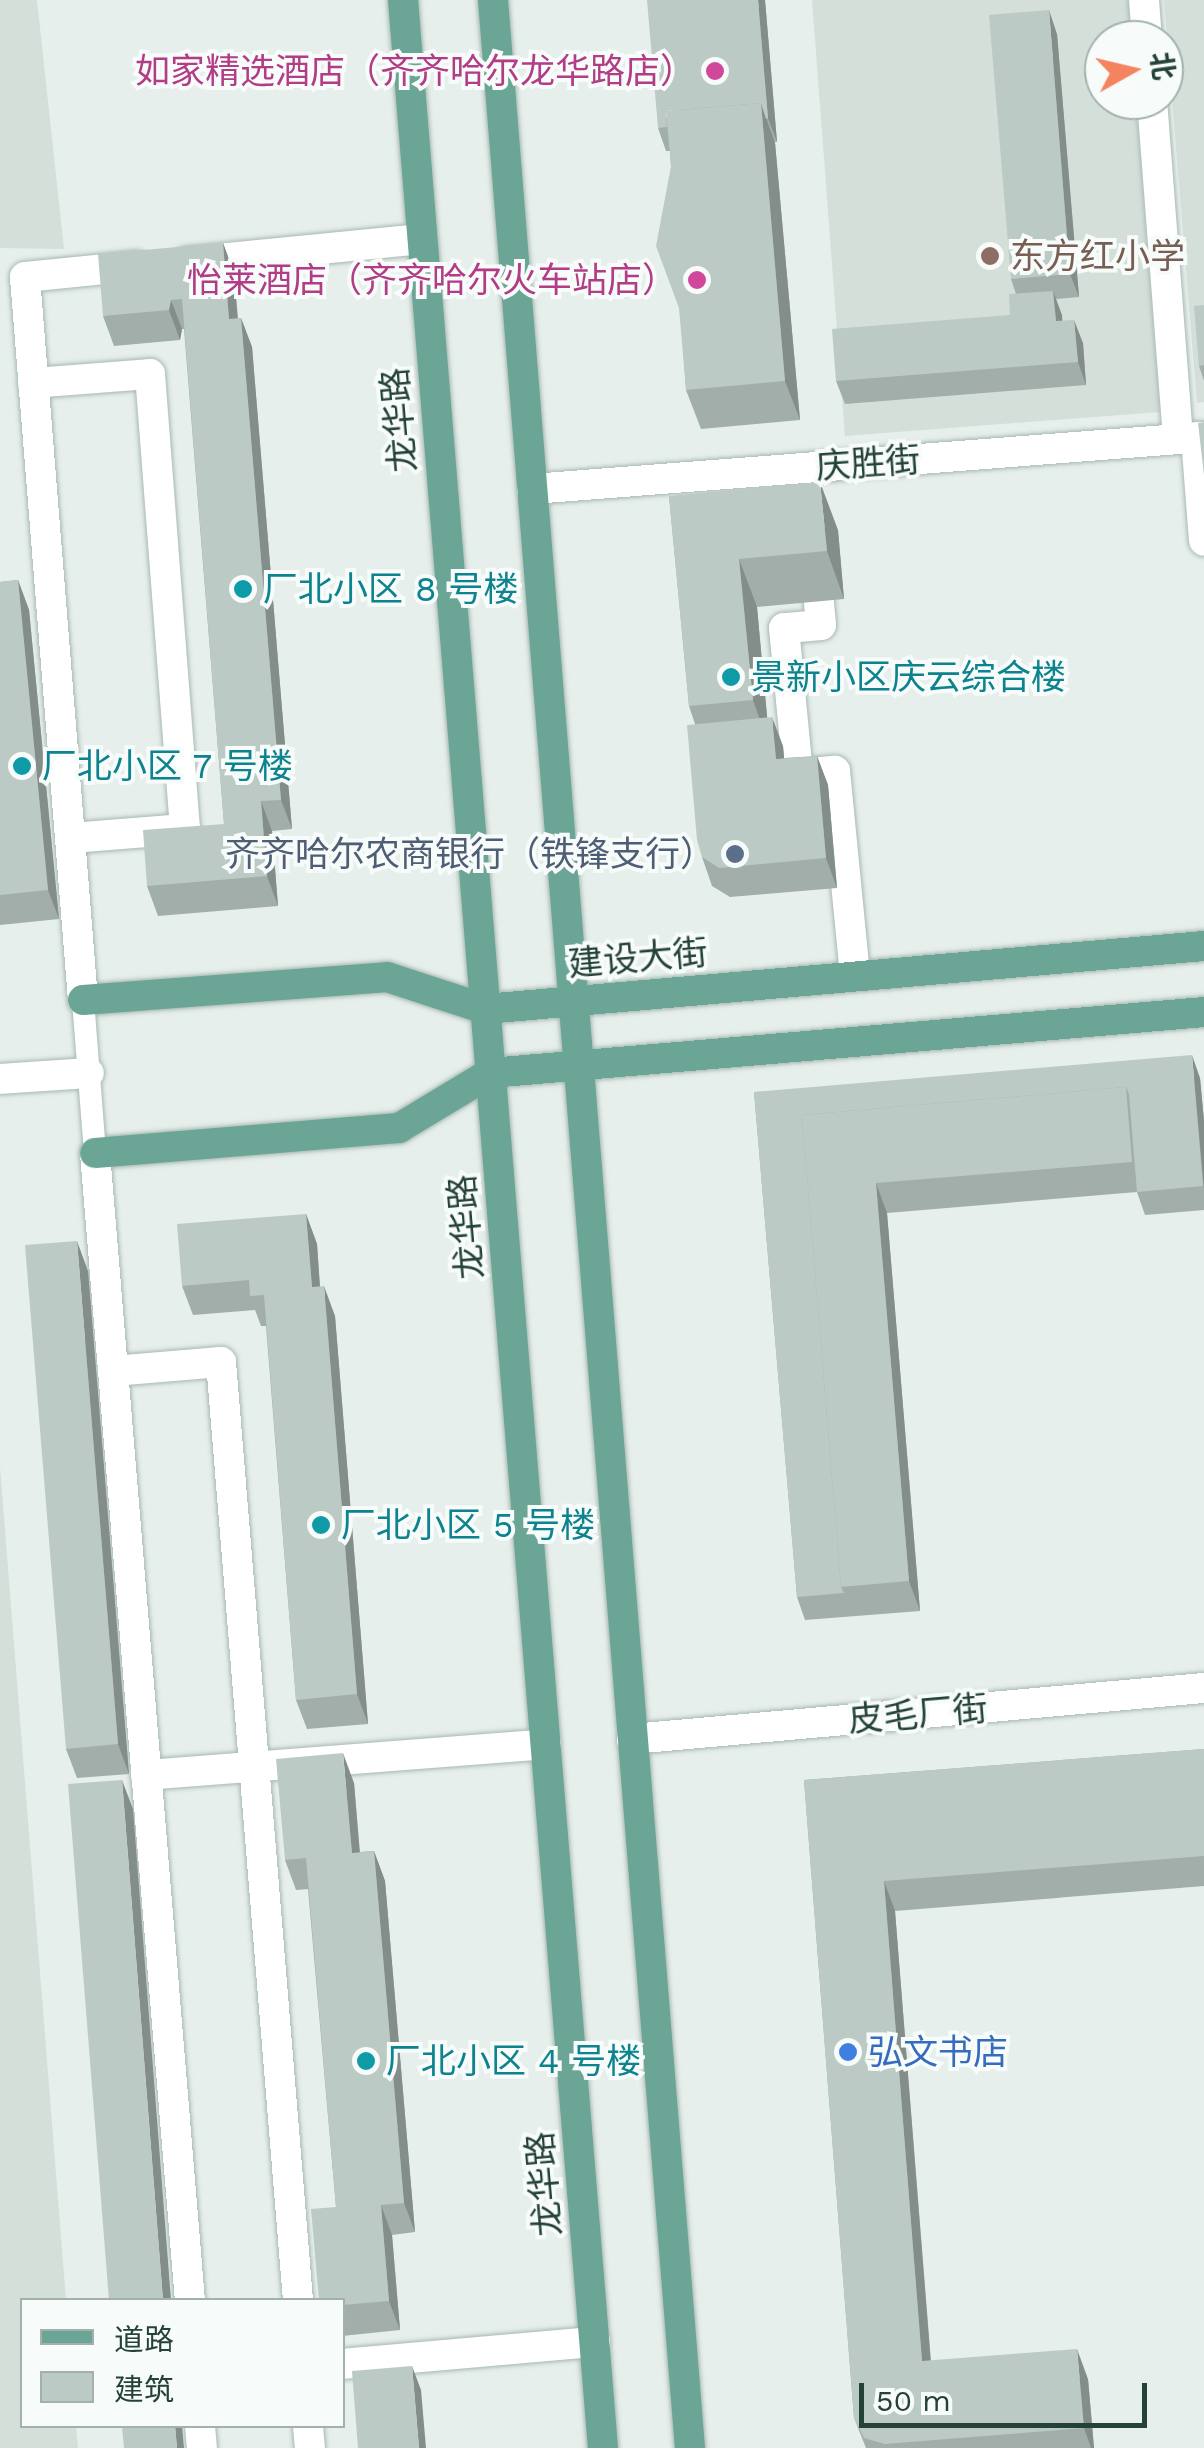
<!DOCTYPE html>
<meta charset="utf-8">
<style>
body{margin:0}
#map{position:relative;width:1204px;height:2448px;overflow:hidden;background:#e6efeb;font-family:"Work Sans","Noto Sans SC",sans-serif}
div>[style]{position:absolute}
.built>*{inset:0;background:#d4dfda}
.roads{filter:drop-shadow(0 0 2px #a8b8b2) drop-shadow(0 0 2px #a8b8b2)}
.lane>*{height:22px;margin:-11px;padding:0 11px;transform-origin:11px;border-radius:11px;background:#fff}
.street>*{height:30px;margin:-15px;padding:0 15px;transform-origin:15px;border-radius:15px;background:#fff}
.primary>*{height:30px;margin:-15px;padding:0 15px;transform-origin:15px;border-radius:15px;background:#6aa596}
.wall>*{inset:0;background:#a1aea9}
.shaded-wall>*{inset:0;background:#838d89}
.building>*{inset:0;background:#bbcac4}
.dots>*{width:28px;height:28px;translate:-50% -50%;box-sizing:border-box;border:5px solid #f7fbf9;border-radius:50%}
span{translate:-50% -50%;white-space:nowrap;text-align:center;line-height:1.15;-webkit-text-stroke:8px #f7fbf9;paint-order:stroke}
.hotel-label{font-size:35px;color:#b23c85}
.right{translate:-100% -50%;text-align:right}
.education-label{font-size:35px;color:#785e54}
.left{translate:0 -50%;text-align:left}
.street-label{font-size:35px;color:#24423a}
.culture-label{font-size:35px;color:#0d838f}
.service-label{font-size:35px;color:#4e5e75}
.shop-label{font-size:35px;color:#366cbe}
.legend{position:absolute;left:20px;top:2298px;width:325px;height:130px;box-sizing:border-box;background:#f7fbf9;border:2px solid #a3b1ad;margin:0;padding:12px 18px;list-style:none;font-size:30px;color:#24423a}
.legend li{display:flex;align-items:center;gap:20px;height:50px}
.legend b{width:50px;border:2px solid #a3b1ad}
.north{position:absolute;left:1084px;top:20px;width:100px;height:100px;box-sizing:border-box;background:#f7fbf9;border:2px solid #a3b1ad;border-radius:50%;rotate:82deg;font-size:28px;font-weight:700;line-height:40px;text-align:center;color:#24423a}
.north::after{content:'';display:block;margin:auto;width:35px;height:45px;background:#f4845f;clip-path:polygon(50% 0,100% 100%,50% 72%,0 100%)}
.scale{position:absolute;left:859px;top:2383px;width:288px;height:45px;box-sizing:border-box;border:5px solid #24423a;border-top:0;padding-left:12px;font-size:30px;line-height:35px;white-space:nowrap;color:#24423a;-webkit-text-stroke:8px #f7fbf9;paint-order:stroke}
</style>
<div id="map">
<div class="built">
<i style="clip-path:polygon(0 0,37px 0,64px 249px,0 248px)"></i>
<i style="clip-path:polygon(812px 0,1129px 0,1132px 40px,1104px 40px,1104px 100px,1136px 100px,1160px 412px,845px 436px)"></i>
<i style="clip-path:polygon(1164px 0,1204px 0,1204px 402px,1197px 403px)"></i>
<i style="clip-path:polygon(0 1467px,66px 2300px,22px 2300px,22px 2426px,76px 2426px,78px 2448px,0 2448px)"></i>
</div>
<div class="roads">
<div class="lane">
<i style="left:83px;top:1000px;width:153px;rotate:85.5deg"></i>
</div>
<div class="street">
<i style="left:1144px;top:0;width:40px;rotate:85.7deg"></i>
<i style="left:1152px;top:100px;width:340px;rotate:85.6deg"></i>
<i style="left:187px;top:262px;width:236px;rotate:-5.6deg"></i>
<i style="left:33px;top:383px;width:117px;rotate:-4.4deg"></i>
<i style="left:150px;top:374px;width:456px;rotate:85.6deg"></i>
<i style="left:185px;top:829px;width:115px;rotate:175.5deg"></i>
<i style="left:1196px;top:437px;width:104px;rotate:85.6deg"></i>
<i style="left:532px;top:489px;width:674px;rotate:-4.42deg"></i>
<i style="left:815px;top:560px;width:65px;rotate:84.7deg"></i>
<i style="left:821px;top:625px;width:37px;rotate:175deg"></i>
<i style="left:784px;top:628px;width:147px;rotate:84.5deg"></i>
<i style="left:798px;top:774px;width:37px;rotate:-5deg"></i>
<i style="left:835px;top:771px;width:206px;rotate:84.4deg"></i>
<i style="left:83px;top:1000px;width:725px;rotate:-94.59deg"></i>
<i style="left:25px;top:277px;width:112px;rotate:-5.7deg"></i>
<i style="left:0;top:1079px;width:89px;rotate:-3.9deg"></i>
<i style="left:95px;top:1153px;width:1151px;rotate:85.27deg"></i>
<i style="left:113px;top:1371px;width:108px;rotate:-4.8deg"></i>
<i style="left:221px;top:1362px;width:941px;rotate:85.31deg"></i>
<i style="left:632px;top:1739px;width:574px;rotate:-5.1deg"></i>
<i style="left:146px;top:1775px;width:401px;rotate:-4.4deg"></i>
<i style="left:342px;top:2364px;width:254px;rotate:-5deg"></i>
<i style="left:200px;top:2426px;width:22px;rotate:85deg"></i>
<i style="left:308px;top:2426px;width:22px;rotate:85deg"></i>
</div>
<div class="primary">
<i style="left:403px;top:0;width:2456px;rotate:85.33deg"></i>
<i style="left:493px;top:0;width:2456px;rotate:85.4deg"></i>
<i style="left:83px;top:1000px;width:305px;rotate:-4.3deg"></i>
<i style="left:387px;top:977px;width:103px;rotate:18.1deg"></i>
<i style="left:485px;top:1009px;width:722px;rotate:-5.01deg"></i>
<i style="left:95px;top:1153px;width:305px;rotate:-4.7deg"></i>
<i style="left:399px;top:1128px;width:106px;rotate:-31.1deg"></i>
<i style="left:490px;top:1073px;width:717px;rotate:-4.88deg"></i>
</div>
</div>
<div class="wall">
<i style="clip-path:polygon(765px 0,777px 142px,775px 142px,800px 420px,701px 429px,686px 390px,670px 151px,666px 151px,658px 128px)"></i>
<i style="clip-path:polygon(1057px 34px,1079px 297px,1056px 299px,1062px 321px,1083px 343px,1086px 385px,845px 404px,836px 381px,1010px 315px,1016px 294px,1011px 279px)"></i>
<i style="clip-path:polygon(223px 243px,234px 273px,238px 318px,241px 318px,252px 347px,292px 829px,272px 831px,278px 906px,158px 916px,147px 886px,224px 824px,184px 329px,182px 329px,180px 340px,114px 346px,103px 316px)"></i>
<i style="clip-path:polygon(1204px 305px,1204px 381px,1199px 366px)"></i>
<i style="clip-path:polygon(669px 496px,838px 530px,844px 599px,757px 607px,767px 717px,783px 746px,784px 758px,817px 756px,828px 785px,837px 888px,730px 897px,712px 886px,702px 857px,695px 724px,689px 706px)"></i>
<i style="clip-path:polygon(18px 580px,29px 610px,59px 919px,0 925px,0 582px)"></i>
<i style="clip-path:polygon(1200px 1078px,1204px 1121px,1204px 1210px,1145px 1215px,1137px 1192px,887px 1213px,920px 1611px,805px 1620px,797px 1597px,754px 1092px)"></i>
<i style="clip-path:polygon(306px 1214px,317px 1244px,320px 1287px,335px 1316px,368px 1724px,307px 1729px,296px 1700px,266px 1326px,261px 1326px,255px 1310px,193px 1315px,182px 1286px)"></i>
<i style="clip-path:polygon(88px 1271px,129px 1774px,77px 1778px,66px 1749px)"></i>
<i style="clip-path:polygon(1204px 1749px,1204px 1886px,895px 1911px,931px 2361px,1088px 2379px,1094px 2448px,866px 2448px,854px 2418px,804px 1780px)"></i>
<i style="clip-path:polygon(354px 1783px,360px 1852px,374px 1851px,385px 1881px,415px 2232px,392px 2235px,400px 2330px,342px 2336px,342px 2300px,336px 2207px,308px 1889px,296px 1890px,285px 1860px)"></i>
</div>
<div class="shaded-wall">
<i style="clip-path:polygon(758px 0,765px 0,777px 142px,768px 118px)"></i>
<i style="clip-path:polygon(1049px 10px,1057px 34px,1079px 297px,1070px 274px)"></i>
<i style="clip-path:polygon(761px 103px,775px 143px,800px 420px,785px 381px)"></i>
<i style="clip-path:polygon(223px 243px,234px 273px,240px 349px,229px 319px)"></i>
<i style="clip-path:polygon(1053px 291px,1062px 315px,1064px 345px,1056px 321px)"></i>
<i style="clip-path:polygon(171px 300px,182px 329px,180px 340px,169px 310px)"></i>
<i style="clip-path:polygon(241px 318px,252px 347px,292px 829px,281px 800px)"></i>
<i style="clip-path:polygon(1074px 320px,1083px 343px,1086px 385px,1078px 362px)"></i>
<i style="clip-path:polygon(820px 482px,838px 530px,844px 599px,827px 551px)"></i>
<i style="clip-path:polygon(739px 559px,757px 607px,770px 748px,753px 700px)"></i>
<i style="clip-path:polygon(18px 580px,29px 610px,59px 919px,48px 890px)"></i>
<i style="clip-path:polygon(772px 717px,783px 746px,787px 789px,776px 759px)"></i>
<i style="clip-path:polygon(817px 756px,828px 785px,837px 888px,826px 858px)"></i>
<i style="clip-path:polygon(261px 801px,272px 831px,278px 906px,267px 876px)"></i>
<i style="clip-path:polygon(1192px 1055px,1200px 1078px,1204px 1121px,1204px 1189px)"></i>
<i style="clip-path:polygon(876px 1183px,887px 1213px,920px 1611px,909px 1581px)"></i>
<i style="clip-path:polygon(306px 1214px,317px 1244px,322px 1317px,312px 1287px)"></i>
<i style="clip-path:polygon(77px 1241px,88px 1271px,129px 1774px,118px 1744px)"></i>
<i style="clip-path:polygon(324px 1286px,335px 1316px,368px 1724px,357px 1694px)"></i>
<i style="clip-path:polygon(343px 1753px,354px 1783px,362px 1882px,352px 1853px)"></i>
<i style="clip-path:polygon(122px 1780px,133px 1809px,171px 2300px,163px 2300px)"></i>
<i style="clip-path:polygon(374px 1851px,385px 1881px,415px 2232px,404px 2203px)"></i>
<i style="clip-path:polygon(884px 1881px,895px 1911px,933px 2391px,922px 2361px)"></i>
<i style="clip-path:polygon(381px 2205px,392px 2235px,400px 2330px,389px 2301px)"></i>
<i style="clip-path:polygon(1077px 2349px,1088px 2379px,1094px 2448px,1091px 2448px,1084px 2428px)"></i>
<i style="clip-path:polygon(412px 2366px,421px 2390px,426px 2448px,419px 2448px)"></i>
<i style="clip-path:polygon(175px 2426px,182px 2426px,184px 2448px,177px 2448px)"></i>
</div>
<div class="building">
<i style="clip-path:polygon(647px 0,758px 0,768px 118px,766px 119px,761px 103px,666px 111px,667px 127px,658px 128px)"></i>
<i style="clip-path:polygon(1049px 10px,1070px 274px,1011px 279px,989px 15px)"></i>
<i style="clip-path:polygon(761px 103px,785px 381px,686px 390px,679px 308px,656px 246px,671px 166px,666px 111px)"></i>
<i style="clip-path:polygon(223px 243px,229px 319px,241px 318px,281px 800px,261px 801px,267px 876px,147px 886px,143px 830px,224px 824px,182px 299px,171px 300px,169px 310px,103px 316px,98px 254px)"></i>
<i style="clip-path:polygon(1053px 291px,1056px 321px,1074px 320px,1078px 362px,836px 381px,832px 329px,1010px 315px,1009px 294px)"></i>
<i style="clip-path:polygon(1204px 305px,1204px 365px,1199px 366px,1194px 306px)"></i>
<i style="clip-path:polygon(1204px 422px,1204px 475px,1198px 423px)"></i>
<i style="clip-path:polygon(820px 482px,827px 551px,739px 559px,753px 700px,689px 706px,669px 496px)"></i>
<i style="clip-path:polygon(18px 580px,48px 890px,0 895px,0 582px)"></i>
<i style="clip-path:polygon(772px 717px,776px 759px,817px 756px,826px 858px,719px 868px,702px 857px,697px 840px,687px 725px)"></i>
<i style="clip-path:polygon(1192px 1055px,1203px 1186px,1137px 1192px,1129px 1094px,1126px 1087px,802px 1115px,841px 1587px,844px 1593px,797px 1597px,754px 1092px)"></i>
<i style="clip-path:polygon(1126px 1087px,1132px 1162px,876px 1183px,909px 1581px,841px 1587px,802px 1115px)"></i>
<i style="clip-path:polygon(306px 1214px,312px 1287px,324px 1286px,357px 1694px,296px 1700px,264px 1295px,250px 1296px,249px 1280px,182px 1286px,177px 1224px)"></i>
<i style="clip-path:polygon(77px 1241px,118px 1744px,66px 1749px,25px 1245px)"></i>
<i style="clip-path:polygon(1204px 1749px,1204px 1856px,884px 1881px,922px 2361px,1077px 2349px,1084px 2428px,885px 2444px,864px 2438px,854px 2418px,804px 1780px)"></i>
<i style="clip-path:polygon(343px 1753px,352px 1853px,374px 1851px,404px 2203px,381px 2205px,389px 2301px,342px 2305px,342px 2300px,319px 2300px,311px 2209px,336px 2207px,306px 1858px,285px 1860px,276px 1759px)"></i>
<i style="clip-path:polygon(122px 1780px,163px 2300px,109px 2300px,68px 1784px)"></i>
<i style="clip-path:polygon(412px 2366px,419px 2448px,358px 2448px,352px 2371px)"></i>
<i style="clip-path:polygon(122px 2426px,175px 2426px,177px 2448px,124px 2448px)"></i>
</div>
<div class="dots">
<i style="left:715px;top:71px;background:#d1479c"></i>
<i style="left:990px;top:256px;background:#8d6e63"></i>
<i style="left:697px;top:280px;background:#d1479c"></i>
<i style="left:243px;top:589px;background:#0f9aa8"></i>
<i style="left:731px;top:677px;background:#0f9aa8"></i>
<i style="left:22px;top:766px;background:#0f9aa8"></i>
<i style="left:735px;top:854px;background:#5c6f8a"></i>
<i style="left:321px;top:1525px;background:#0f9aa8"></i>
<i style="left:848px;top:2052px;background:#3f7fe0"></i>
<i style="left:366px;top:2061px;background:#0f9aa8"></i>
</div>
<div class="hotel-label">
<span class="right" style="left:695px;top:71px">如家精选酒店（齐齐哈尔龙华路店）</span>
<span class="right" style="left:677px;top:280px">怡莱酒店（齐齐哈尔火车站店）</span>
</div>
<div class="education-label">
<span class="left" style="left:1010px;top:256px">东方红小学</span>
</div>
<div class="street-label">
<span style="left:399px;top:420px;rotate:-95deg">龙华路</span>
<span style="left:868px;top:463px;rotate:-4deg">庆胜街</span>
<span style="left:638px;top:958px;rotate:-5deg">建设大街</span>
<span style="left:466px;top:1227px;rotate:-95deg">龙华路</span>
<span style="left:918px;top:1714px;rotate:-5deg">皮毛厂街</span>
<span style="left:544px;top:2184px;rotate:-95deg">龙华路</span>
</div>
<div class="culture-label">
<span class="left" style="left:263px;top:589px">厂北小区 8 号楼</span>
<span class="left" style="left:751px;top:677px">景新小区庆云综合楼</span>
<span class="left" style="left:42px;top:766px">厂北小区 7 号楼</span>
<span class="left" style="left:341px;top:1525px">厂北小区 5 号楼</span>
<span class="left" style="left:386px;top:2061px">厂北小区 4 号楼</span>
</div>
<div class="service-label">
<span class="right" style="left:715px;top:854px">齐齐哈尔农商银行（铁锋支行）</span>
</div>
<div class="shop-label">
<span class="left" style="left:868px;top:2052px">弘文书店</span>
</div>
<ul class="legend">
<li><b style="height:12px;background:#6aa596"></b>道路</li>
<li><b style="height:28px;background:#bbcac4"></b>建筑</li>
</ul>
<div class="north">北</div>
<div class="scale">50 m</div>
</div>
